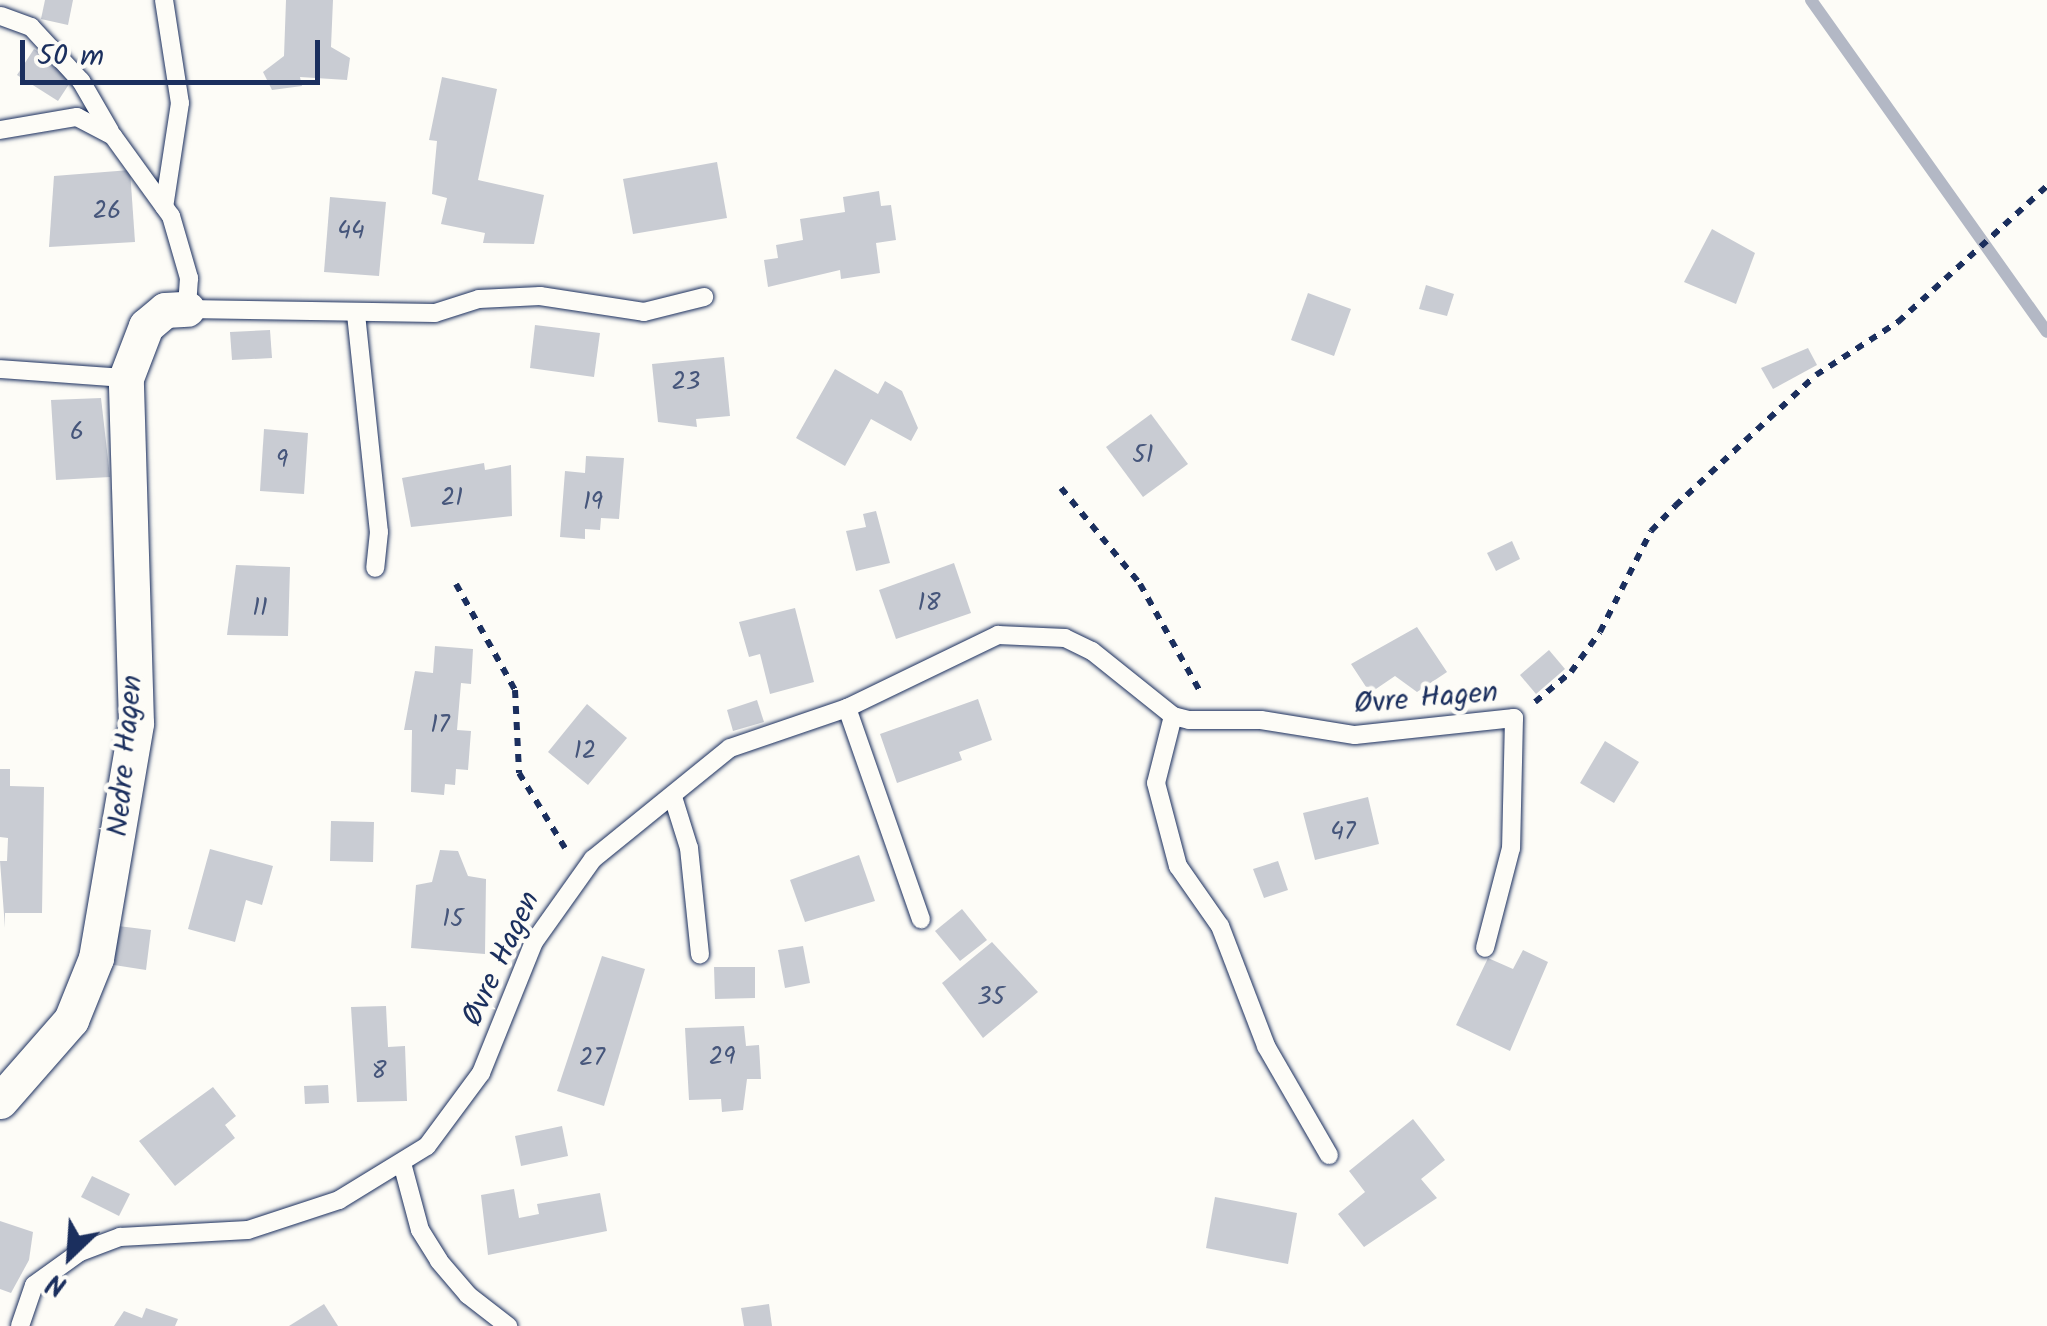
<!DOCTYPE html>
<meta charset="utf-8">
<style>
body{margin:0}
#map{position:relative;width:2047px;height:1326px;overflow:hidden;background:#fdfcf7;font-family:Kalam,sans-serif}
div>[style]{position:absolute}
.stream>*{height:12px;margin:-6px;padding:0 6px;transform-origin:6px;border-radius:6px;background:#b3b8c5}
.building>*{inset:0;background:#c9ccd3}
.path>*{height:6px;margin-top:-3px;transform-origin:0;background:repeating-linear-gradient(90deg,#1b2f5e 0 8px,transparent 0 16px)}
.roads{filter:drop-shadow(0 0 2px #1b2f5e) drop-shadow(0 0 2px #1b2f5e)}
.service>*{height:18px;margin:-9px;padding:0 9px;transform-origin:9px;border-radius:9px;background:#fdfcf7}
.minor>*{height:35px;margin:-17.5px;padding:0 17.5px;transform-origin:17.5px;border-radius:17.5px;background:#fdfcf7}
span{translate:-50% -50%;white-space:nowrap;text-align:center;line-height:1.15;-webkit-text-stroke:9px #fdfcf7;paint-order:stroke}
.number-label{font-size:25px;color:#46567b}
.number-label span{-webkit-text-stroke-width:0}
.street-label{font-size:30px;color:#1b2f5e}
.north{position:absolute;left:20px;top:1206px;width:100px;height:100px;-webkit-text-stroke:8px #fdfcf7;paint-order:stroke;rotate:205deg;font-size:28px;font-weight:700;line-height:40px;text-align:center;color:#1b2f5e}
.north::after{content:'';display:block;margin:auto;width:35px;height:45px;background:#1b2f5e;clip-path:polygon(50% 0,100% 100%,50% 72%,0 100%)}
.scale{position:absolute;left:20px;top:40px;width:300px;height:45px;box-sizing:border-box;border:5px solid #1b2f5e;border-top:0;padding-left:12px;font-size:30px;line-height:35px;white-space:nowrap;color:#1b2f5e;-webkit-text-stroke:8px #fdfcf7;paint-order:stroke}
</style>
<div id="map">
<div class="stream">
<i style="left:1811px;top:0;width:407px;rotate:54.6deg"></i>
</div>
<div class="building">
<i style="clip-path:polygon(45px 0,73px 0,68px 25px,41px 19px)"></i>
<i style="clip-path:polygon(286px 0,333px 0,331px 47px,350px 58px,347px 80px,300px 77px,302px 86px,272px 90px,263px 72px,284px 56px)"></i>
<i style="clip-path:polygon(34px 49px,75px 75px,58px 101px,17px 75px)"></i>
<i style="clip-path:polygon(442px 77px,497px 89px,478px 180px,544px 195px,534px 244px,483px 243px,485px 233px,441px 224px,447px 198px,432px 194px,437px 141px,429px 140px)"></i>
<i style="clip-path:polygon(717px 162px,727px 218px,633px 234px,623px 179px)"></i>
<i style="clip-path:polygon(130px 170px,135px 242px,49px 247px,54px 176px)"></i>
<i style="clip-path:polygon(879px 191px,881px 206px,891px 205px,896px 240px,876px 243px,880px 273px,841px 279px,840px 270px,768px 287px,764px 260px,778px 258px,776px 245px,803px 240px,800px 219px,845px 212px,843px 197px)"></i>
<i style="clip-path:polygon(330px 197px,386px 202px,379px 276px,324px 272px)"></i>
<i style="clip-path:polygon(1712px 229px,1755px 253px,1736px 304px,1684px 282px)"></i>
<i style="clip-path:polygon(1426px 285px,1454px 294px,1447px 316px,1419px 309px)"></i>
<i style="clip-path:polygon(1308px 293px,1351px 309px,1334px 356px,1291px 340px)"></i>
<i style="clip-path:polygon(535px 325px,600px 333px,594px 377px,530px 368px)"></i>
<i style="clip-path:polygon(270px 330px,272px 358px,232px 360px,230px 332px)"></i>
<i style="clip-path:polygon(1808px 348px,1817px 365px,1773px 389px,1761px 368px)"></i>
<i style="clip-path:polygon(724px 357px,730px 416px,696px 419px,697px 427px,658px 422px,652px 364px)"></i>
<i style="clip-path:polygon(835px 369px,878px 394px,885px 381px,902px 391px,918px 428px,911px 441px,871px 419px,845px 466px,796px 438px)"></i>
<i style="clip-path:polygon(101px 398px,110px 477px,56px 480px,51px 400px)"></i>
<i style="clip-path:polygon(1151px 414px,1188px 464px,1143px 497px,1106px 447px)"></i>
<i style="clip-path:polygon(264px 429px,308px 433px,304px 494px,260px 491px)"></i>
<i style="clip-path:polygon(586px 456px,624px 458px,619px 519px,601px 518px,600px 530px,585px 529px,585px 539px,560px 537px,565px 471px,585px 473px)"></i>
<i style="clip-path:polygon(484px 463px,485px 470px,511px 465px,512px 516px,411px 527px,402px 478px)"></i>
<i style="clip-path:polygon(876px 511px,890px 563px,856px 571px,846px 531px,866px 527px,863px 514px)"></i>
<i style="clip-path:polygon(1512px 541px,1520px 559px,1496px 571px,1487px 553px)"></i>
<i style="clip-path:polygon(954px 563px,971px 613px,896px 639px,879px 590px)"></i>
<i style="clip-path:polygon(236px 565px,290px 567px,288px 636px,227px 635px)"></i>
<i style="clip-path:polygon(795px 608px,814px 682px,770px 694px,760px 654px,749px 657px,739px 622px)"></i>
<i style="clip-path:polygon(1417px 627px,1447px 672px,1417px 692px,1395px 676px,1370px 693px,1351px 664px)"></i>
<i style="clip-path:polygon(435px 646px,473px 649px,471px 684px,461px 683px,457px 730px,471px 731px,468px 770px,456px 769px,455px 785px,445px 784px,444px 795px,411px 792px,412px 730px,404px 730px,415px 671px,433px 673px)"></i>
<i style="clip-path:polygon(1549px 650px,1565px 669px,1536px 694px,1520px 675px)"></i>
<i style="clip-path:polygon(978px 699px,992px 740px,959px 752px,962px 760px,897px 783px,880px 734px)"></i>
<i style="clip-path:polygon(757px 700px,764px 722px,733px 731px,727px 710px)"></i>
<i style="clip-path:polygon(587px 704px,627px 738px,588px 785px,548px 752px)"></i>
<i style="clip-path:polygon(1605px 741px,1639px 762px,1614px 803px,1580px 783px)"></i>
<i style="clip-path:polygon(0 769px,10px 769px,10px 786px,44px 787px,42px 913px,5px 913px,5px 928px,0 861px,7px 861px,8px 838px,0 837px)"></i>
<i style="clip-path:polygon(1368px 797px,1379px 844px,1315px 860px,1303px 813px)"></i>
<i style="clip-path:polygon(331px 821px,374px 822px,373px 862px,330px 861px)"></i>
<i style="clip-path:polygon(210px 849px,273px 866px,262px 905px,246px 900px,235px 942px,188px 929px)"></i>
<i style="clip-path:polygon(440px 850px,458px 851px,468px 876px,486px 879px,485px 954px,411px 948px,416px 885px,432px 882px)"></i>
<i style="clip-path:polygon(859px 855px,875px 901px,805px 922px,790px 880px)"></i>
<i style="clip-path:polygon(1278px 861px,1288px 890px,1264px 898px,1253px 869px)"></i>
<i style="clip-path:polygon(962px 909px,987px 940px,960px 961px,935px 931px)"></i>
<i style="clip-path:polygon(118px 926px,151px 930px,146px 970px,114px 965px)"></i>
<i style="clip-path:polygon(992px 942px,1038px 992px,983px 1038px,942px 983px)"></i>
<i style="clip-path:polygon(803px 946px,810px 983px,785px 988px,778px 950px)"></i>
<i style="clip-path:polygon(1523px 950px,1548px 962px,1510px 1051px,1456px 1025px,1488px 958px,1513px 969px)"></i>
<i style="clip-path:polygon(602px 956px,645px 969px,604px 1106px,557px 1091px)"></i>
<i style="clip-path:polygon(714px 967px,755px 967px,755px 998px,715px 999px)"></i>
<i style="clip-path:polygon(386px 1006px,388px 1047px,405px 1046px,407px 1101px,357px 1102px,351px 1007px)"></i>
<i style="clip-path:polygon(744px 1026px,746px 1046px,759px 1045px,761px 1079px,747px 1079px,743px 1110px,722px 1112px,721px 1099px,689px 1100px,685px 1028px)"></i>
<i style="clip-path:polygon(328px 1085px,329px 1103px,305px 1104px,304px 1086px)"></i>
<i style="clip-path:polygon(213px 1087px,236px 1116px,225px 1125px,235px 1138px,175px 1186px,139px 1141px)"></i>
<i style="clip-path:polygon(1413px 1119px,1445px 1160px,1421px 1179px,1437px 1198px,1364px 1247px,1338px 1214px,1365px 1192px,1349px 1171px)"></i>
<i style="clip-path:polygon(562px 1126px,568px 1156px,521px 1166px,515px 1136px)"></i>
<i style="clip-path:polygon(92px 1176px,130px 1194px,119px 1216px,81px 1197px)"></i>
<i style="clip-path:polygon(514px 1189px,519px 1218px,539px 1214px,537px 1204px,600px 1193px,607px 1231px,488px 1255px,481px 1195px)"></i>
<i style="clip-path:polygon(1215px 1197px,1297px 1213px,1288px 1264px,1206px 1248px)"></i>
<i style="clip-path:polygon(0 1221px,33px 1232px,29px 1260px,11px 1293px,0 1289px)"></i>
<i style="clip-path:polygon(324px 1304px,338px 1326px,289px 1326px)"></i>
<i style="clip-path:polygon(769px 1304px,772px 1326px,744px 1326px,741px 1308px)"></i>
<i style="clip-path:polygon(146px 1308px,178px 1319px,175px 1326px,114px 1326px,124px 1311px,142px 1318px)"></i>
</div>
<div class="path">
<i style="left:1061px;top:488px;width:124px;rotate:50.5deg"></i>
<i style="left:1140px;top:584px;width:127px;rotate:60.8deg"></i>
<i style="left:456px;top:584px;width:121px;rotate:60.9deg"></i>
<i style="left:515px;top:690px;width:83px;rotate:87.2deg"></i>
<i style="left:519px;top:773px;width:88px;rotate:58.5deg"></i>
<i style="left:1535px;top:702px;width:47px;rotate:-39.8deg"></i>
<i style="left:1571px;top:672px;width:49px;rotate:-54.1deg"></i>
<i style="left:1600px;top:632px;width:113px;rotate:-63.2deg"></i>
<i style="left:1651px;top:531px;width:35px;rotate:-46deg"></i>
<i style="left:1675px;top:506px;width:192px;rotate:-42.9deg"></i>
<i style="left:1816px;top:375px;width:98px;rotate:-32.9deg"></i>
<i style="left:1898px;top:322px;width:202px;rotate:-42.4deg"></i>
</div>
<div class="roads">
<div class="service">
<i style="left:164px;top:0;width:104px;rotate:81.2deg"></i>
<i style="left:180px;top:103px;width:105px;rotate:98.7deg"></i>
<i style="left:1px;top:16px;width:32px;rotate:20deg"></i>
<i style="left:31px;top:27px;width:74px;rotate:47.2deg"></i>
<i style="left:81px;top:81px;width:58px;rotate:59.9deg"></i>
<i style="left:0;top:130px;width:78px;rotate:-9.6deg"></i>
<i style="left:77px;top:117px;width:41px;rotate:27.8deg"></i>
<i style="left:113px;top:136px;width:99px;rotate:54.1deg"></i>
<i style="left:171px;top:216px;width:65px;rotate:73.8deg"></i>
<i style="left:189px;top:278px;width:31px;rotate:94deg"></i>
<i style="left:187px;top:309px;width:248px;rotate:0.9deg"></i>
<i style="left:435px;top:313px;width:46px;rotate:-17.7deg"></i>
<i style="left:479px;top:299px;width:61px;rotate:-2.8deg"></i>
<i style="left:540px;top:296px;width:105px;rotate:8.7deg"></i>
<i style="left:644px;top:312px;width:62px;rotate:-14deg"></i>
<i style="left:356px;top:314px;width:219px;rotate:84deg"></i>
<i style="left:379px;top:532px;width:36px;rotate:96deg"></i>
<i style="left:0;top:369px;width:126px;rotate:4.1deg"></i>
<i style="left:847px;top:708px;width:224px;rotate:70.7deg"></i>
<i style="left:1173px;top:716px;width:69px;rotate:104.2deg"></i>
<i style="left:1156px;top:783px;width:86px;rotate:75.2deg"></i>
<i style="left:1178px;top:866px;width:73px;rotate:55deg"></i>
<i style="left:1220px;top:926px;width:129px;rotate:69deg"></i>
<i style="left:1266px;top:1046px;width:126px;rotate:60deg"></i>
<i style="left:673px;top:797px;width:53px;rotate:72.6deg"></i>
<i style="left:689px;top:848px;width:107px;rotate:84.1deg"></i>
<i style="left:402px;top:1163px;width:69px;rotate:75deg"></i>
<i style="left:420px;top:1230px;width:36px;rotate:58deg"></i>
<i style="left:439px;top:1261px;width:45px;rotate:49.5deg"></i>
<i style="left:468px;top:1295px;width:51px;rotate:37.8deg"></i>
<i style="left:20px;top:1326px;width:43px;rotate:-71.1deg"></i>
<i style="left:34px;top:1285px;width:57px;rotate:-35.7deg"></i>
<i style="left:80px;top:1252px;width:43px;rotate:-20.6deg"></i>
<i style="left:120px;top:1237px;width:128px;rotate:-3.1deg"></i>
<i style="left:248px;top:1230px;width:96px;rotate:-18.2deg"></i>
<i style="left:339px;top:1200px;width:103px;rotate:-31.5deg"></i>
<i style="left:427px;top:1146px;width:91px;rotate:-53.5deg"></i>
<i style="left:481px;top:1073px;width:141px;rotate:-68deg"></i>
<i style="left:534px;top:942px;width:102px;rotate:-54.6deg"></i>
<i style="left:593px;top:859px;width:176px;rotate:-39deg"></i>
<i style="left:730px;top:748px;width:124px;rotate:-18.9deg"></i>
<i style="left:847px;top:708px;width:168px;rotate:-25.8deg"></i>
<i style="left:998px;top:635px;width:67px;rotate:2.6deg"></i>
<i style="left:1065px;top:638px;width:30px;rotate:26deg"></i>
<i style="left:1092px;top:651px;width:104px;rotate:38.7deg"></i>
<i style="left:1173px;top:716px;width:16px;rotate:14deg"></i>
<i style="left:1189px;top:720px;width:72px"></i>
<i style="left:1261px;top:720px;width:95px;rotate:9.1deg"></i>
<i style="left:1355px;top:735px;width:160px;rotate:-6.1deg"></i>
<i style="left:1514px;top:718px;width:130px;rotate:91.3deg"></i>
<i style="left:1511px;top:848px;width:103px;rotate:104.6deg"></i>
</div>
<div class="minor">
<i style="left:0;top:1101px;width:108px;rotate:-48.8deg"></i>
<i style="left:71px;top:1020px;width:67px;rotate:-68deg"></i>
<i style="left:96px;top:958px;width:238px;rotate:-80.3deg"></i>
<i style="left:136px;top:723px;width:345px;rotate:-91.7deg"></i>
<i style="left:126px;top:378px;width:56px;rotate:-69deg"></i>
<i style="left:146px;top:326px;width:25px;rotate:-40deg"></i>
<i style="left:165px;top:310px;width:22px;rotate:-3deg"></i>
</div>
</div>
<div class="number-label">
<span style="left:107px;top:211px">26</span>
<span style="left:351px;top:231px">44</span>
<span style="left:686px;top:382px">23</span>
<span style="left:77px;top:432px">6</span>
<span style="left:1143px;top:455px">51</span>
<span style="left:282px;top:460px">9</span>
<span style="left:452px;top:498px">21</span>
<span style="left:593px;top:502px">19</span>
<span style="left:929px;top:603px">18</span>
<span style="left:260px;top:608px">11</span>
<span style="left:440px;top:725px">17</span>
<span style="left:585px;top:751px">12</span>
<span style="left:1343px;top:832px">47</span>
<span style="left:453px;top:919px">15</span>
<span style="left:991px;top:997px">35</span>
<span style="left:722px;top:1057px">29</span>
<span style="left:592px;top:1058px">27</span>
<span style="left:379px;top:1071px">8</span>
</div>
<div class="street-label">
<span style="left:1426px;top:699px;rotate:-5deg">Øvre Hagen</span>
<span style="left:126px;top:756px;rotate:-85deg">Nedre Hagen</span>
<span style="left:502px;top:959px;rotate:-65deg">Øvre Hagen</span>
</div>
<div class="north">N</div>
<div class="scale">50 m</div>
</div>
